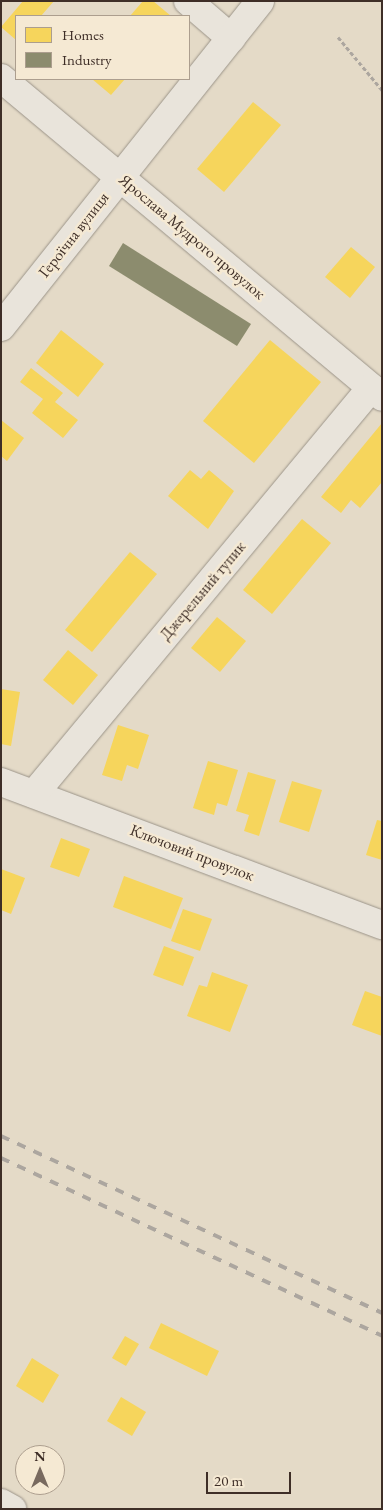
<!DOCTYPE html>
<meta charset="utf-8">
<style>
body{margin:0}
#map{position:relative;width:383px;height:1510px;overflow:hidden;background:#e4dac7;font-family:"EB Garamond",serif}
div>[style]{position:absolute}
.homes>*{inset:0;background:#f6d55c}
.industry>*{inset:0;background:#8c8c6e}
.path>*{height:3px;margin-top:-1.5px;transform-origin:0;background:repeating-linear-gradient(90deg,#aca69f 0 4px,transparent 0 6.5px)}
.roads{filter:drop-shadow(0 0 1px #9b9489) drop-shadow(0 0 1px #9b9489)}
.minor>*{height:28px;margin:-14px;padding:0 14px;transform-origin:14px;border-radius:14px;background:#e9e4db}
.rail>*{height:4px;margin-top:-2px;transform-origin:0;background:repeating-linear-gradient(90deg,#aca69f 0 9px,transparent 0 18px)}
span{translate:-50% -50%;white-space:nowrap;text-align:center;line-height:1.15;-webkit-text-stroke:5px #f5e9d3;paint-order:stroke}
.street-label{font-size:16px;color:#3e2e27}
.frame{position:absolute;inset:0;border:2px solid #3e2e27;pointer-events:none}
.legend{position:absolute;left:15px;top:15px;width:175px;height:65px;box-sizing:border-box;background:#f5e9d3;border:1px solid #ac9e8e;margin:0;padding:6px 9px;list-style:none;font-size:15px;color:#3e2e27}
.legend li{display:flex;align-items:center;gap:10px;height:25px}
.legend b{width:25px;border:1px solid #ac9e8e}
.north{position:absolute;left:15px;top:1445px;width:50px;height:50px;box-sizing:border-box;background:#f5e9d3;border:1px solid #ac9e8e;border-radius:50%;rotate:0deg;font-size:14px;font-weight:700;line-height:20px;text-align:center;color:#3e2e27}
.north::after{content:'';display:block;margin:auto;width:18px;height:22px;background:#786a5f;clip-path:polygon(50% 0,100% 100%,50% 72%,0 100%)}
.scale{position:absolute;left:206px;top:1472px;width:85px;height:22px;box-sizing:border-box;border:2px solid #3e2e27;border-top:0;padding-left:6px;font-size:15px;line-height:18px;white-space:nowrap;color:#3e2e27;-webkit-text-stroke:4px #f5e9d3;paint-order:stroke}
</style>
<div id="map">
<div class="homes">
<i style="clip-path:polygon(23px 1px,54px 1px,41px 16px,16px 16px,16px 40px,1px 27px)"></i>
<i style="clip-path:polygon(143px 1px,153px 1px,171px 16px,130px 16px)"></i>
<i style="clip-path:polygon(92px 79px,125px 79px,111px 95px)"></i>
<i style="clip-path:polygon(253px 102px,281px 125px,224px 192px,197px 169px)"></i>
<i style="clip-path:polygon(351px 247px,375px 267px,350px 298px,325px 277px)"></i>
<i style="clip-path:polygon(61px 330px,104px 364px,78px 397px,36px 363px)"></i>
<i style="clip-path:polygon(270px 340px,321px 382px,254px 463px,203px 421px)"></i>
<i style="clip-path:polygon(31px 368px,63px 393px,55px 402px,78px 420px,63px 438px,32px 413px,43px 399px,20px 382px)"></i>
<i style="clip-path:polygon(1px 420px,24px 438px,7px 461px,1px 456px)"></i>
<i style="clip-path:polygon(382px 423px,382px 482px,360px 508px,351px 500px,341px 513px,321px 497px)"></i>
<i style="clip-path:polygon(190px 470px,201px 479px,209px 470px,234px 491px,208px 529px,168px 496px)"></i>
<i style="clip-path:polygon(302px 519px,331px 543px,272px 614px,243px 590px)"></i>
<i style="clip-path:polygon(130px 552px,157px 574px,92px 652px,65px 630px)"></i>
<i style="clip-path:polygon(217px 617px,246px 641px,220px 672px,191px 648px)"></i>
<i style="clip-path:polygon(68px 650px,98px 675px,73px 705px,43px 680px)"></i>
<i style="clip-path:polygon(1px 689px,20px 692px,11px 746px,1px 744px)"></i>
<i style="clip-path:polygon(118px 725px,149px 735px,138px 769px,127px 765px,122px 781px,102px 775px)"></i>
<i style="clip-path:polygon(208px 761px,238px 770px,227px 806px,217px 803px,214px 815px,193px 808px)"></i>
<i style="clip-path:polygon(248px 772px,276px 780px,259px 836px,244px 831px,249px 815px,236px 811px)"></i>
<i style="clip-path:polygon(292px 781px,322px 790px,309px 832px,279px 822px)"></i>
<i style="clip-path:polygon(377px 820px,382px 821px,382px 860px,366px 855px)"></i>
<i style="clip-path:polygon(61px 838px,90px 849px,79px 877px,50px 867px)"></i>
<i style="clip-path:polygon(1px 869px,25px 878px,11px 914px,1px 910px)"></i>
<i style="clip-path:polygon(124px 876px,183px 898px,171px 929px,113px 907px)"></i>
<i style="clip-path:polygon(183px 909px,212px 919px,200px 951px,171px 941px)"></i>
<i style="clip-path:polygon(164px 946px,194px 957px,183px 986px,153px 975px)"></i>
<i style="clip-path:polygon(212px 972px,248px 985px,230px 1032px,187px 1016px,199px 985px,207px 987px)"></i>
<i style="clip-path:polygon(365px 991px,382px 997px,382px 1036px,352px 1025px)"></i>
<i style="clip-path:polygon(161px 1323px,219px 1351px,207px 1376px,149px 1348px)"></i>
<i style="clip-path:polygon(125px 1336px,139px 1344px,126px 1366px,112px 1358px)"></i>
<i style="clip-path:polygon(32px 1358px,59px 1375px,43px 1403px,16px 1386px)"></i>
<i style="clip-path:polygon(121px 1397px,146px 1412px,132px 1436px,107px 1421px)"></i>
</div>
<div class="industry">
<i style="clip-path:polygon(123px 243px,251px 324px,237px 346px,109px 266px)"></i>
</div>
<div class="path">
<i style="left:338px;top:37px;width:69px;rotate:50.3deg"></i>
</div>
<div class="roads">
<div class="minor">
<i style="left:188px;top:1px;width:57px;rotate:40.7deg"></i>
<i style="left:1px;top:78px;width:497px;rotate:39.9deg"></i>
<i style="left:1px;top:327px;width:416px;rotate:-51.5deg"></i>
<i style="left:1px;top:782px;width:407px;rotate:20.6deg"></i>
<i style="left:34px;top:794px;width:528px;rotate:-50.31deg"></i>
<i style="left:1px;top:1503px;width:13px;rotate:29deg"></i>
</div>
</div>
<div class="rail">
<i style="left:1px;top:1136px;width:420px;rotate:24.9deg"></i>
<i style="left:1px;top:1158px;width:421px;rotate:25deg"></i>
</div>
<div class="street-label">
<span style="left:74px;top:235px;rotate:-52deg">Героїчна вулиця</span>
<span style="left:192px;top:237px;rotate:40deg">Ярослава Мудрого провулок</span>
<span style="left:203px;top:591px;rotate:-50deg">Джерельний тупик</span>
<span style="left:192px;top:853px;rotate:21deg">Ключовий провулок</span>
</div>
<div class="frame"></div>
<ul class="legend">
<li><b style="height:14px;background:#f6d55c"></b>Homes</li>
<li><b style="height:14px;background:#8c8c6e"></b>Industry</li>
</ul>
<div class="north">N</div>
<div class="scale">20 m</div>
</div>
